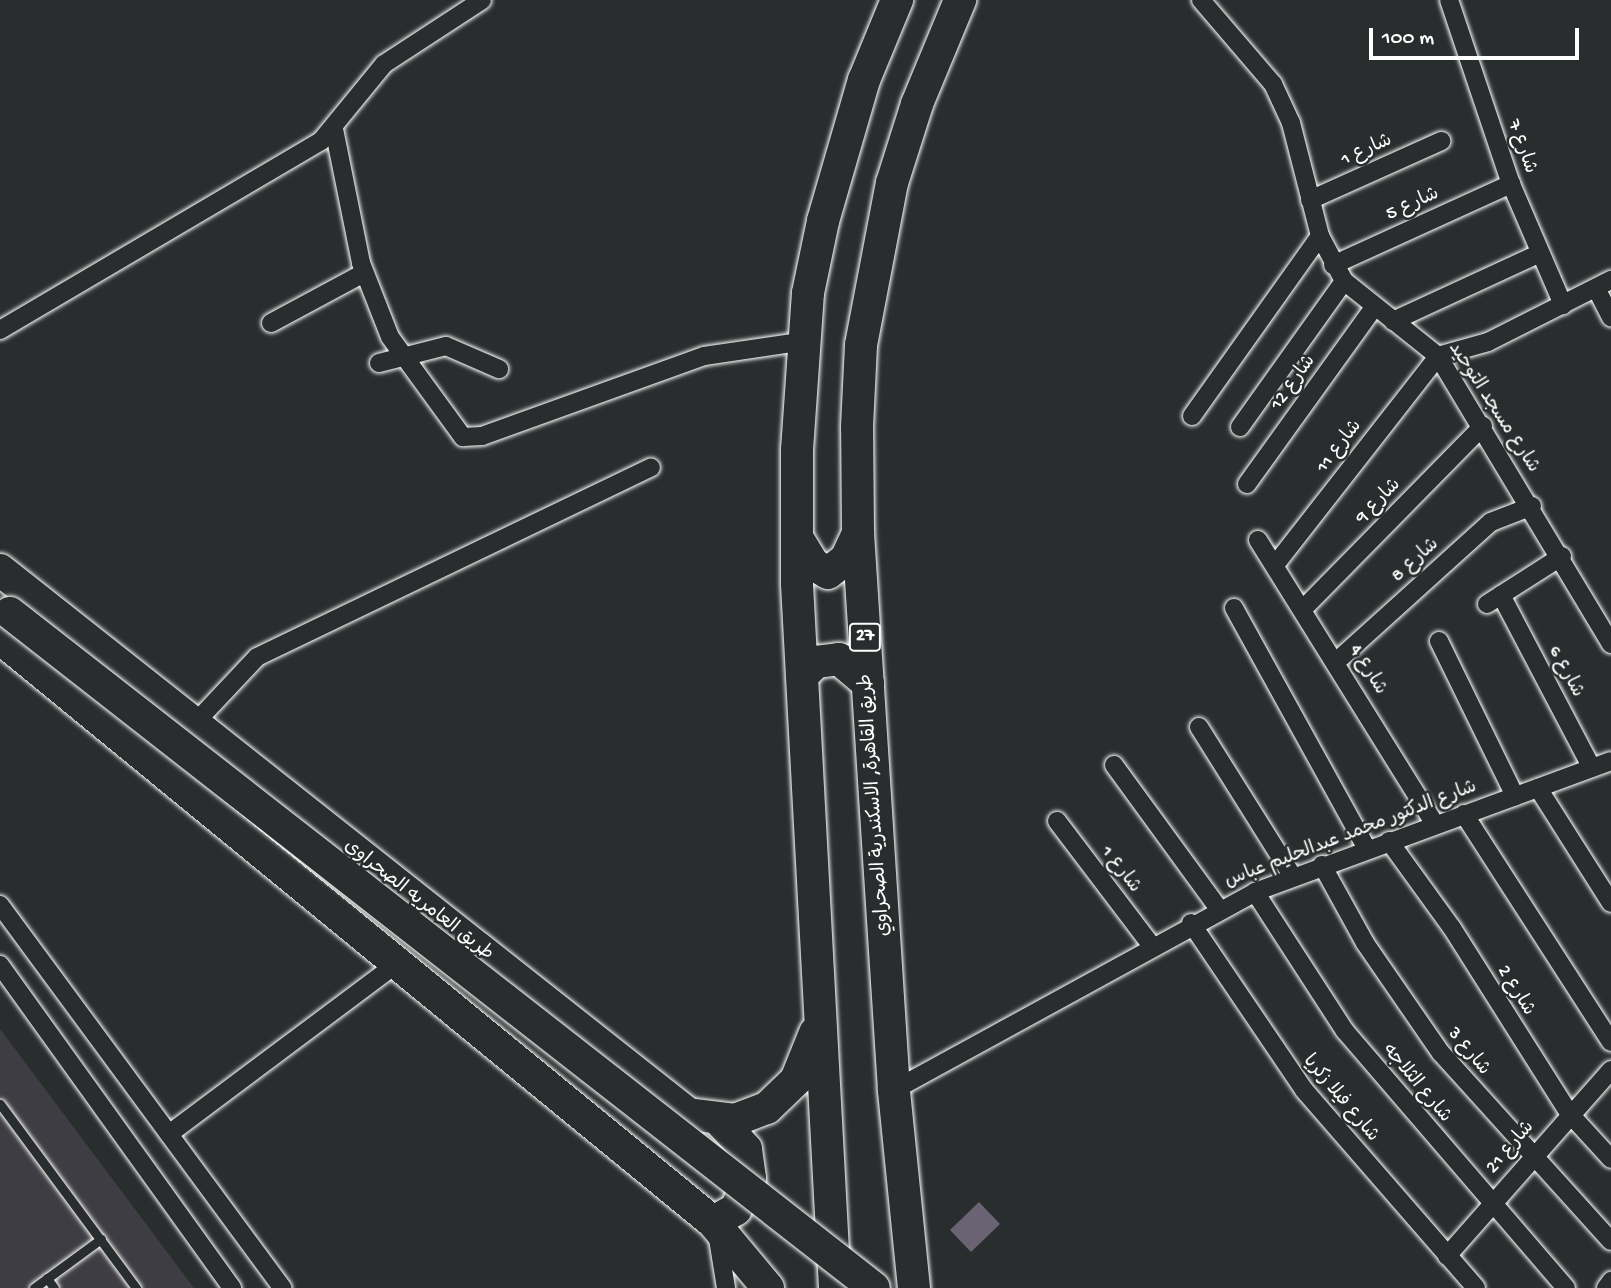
<!DOCTYPE html>
<meta charset="utf-8">
<style>
body{margin:0}
#map{position:relative;width:1611px;height:1288px;overflow:hidden;background:#2a2d2e;font-family:"Gochi Hand","Playpen Sans Arabic",sans-serif}
div>[style]{position:absolute}
.built>*{inset:0;background:#3d3d43}
.building>*{inset:0;background:#6a6373}
.roads{filter:drop-shadow(0 0 2px #fff) drop-shadow(0 0 2px #fff)}
.lane>*{height:9px;margin:-4.5px;padding:0 4.5px;transform-origin:4.5px;border-radius:4.5px;background:#2a2d2e}
.street>*{height:18px;margin:-9px;padding:0 9px;transform-origin:9px;border-radius:9px;background:#2a2d2e}
.highway>*{height:32px;margin:-16px;padding:0 16px;transform-origin:16px;border-radius:16px;background:#2a2d2e}
.bridges{filter:drop-shadow(0 0 2px #fff) drop-shadow(0 0 2px #fff)}
.highway-bridge>*{height:32px;margin:-16px;padding:0 16px;transform-origin:16px;border-radius:16px;background:#2a2d2e}
span{translate:-50% -50%;white-space:nowrap;text-align:center;line-height:1.15;-webkit-text-stroke:5px #2a2d2e;paint-order:stroke}
.shield-label span{padding:2px 5px;background:#2a2d2e;border:2px solid;border-radius:5px;-webkit-text-stroke-width:0}
.shield-label{font-size:18px;color:#fff;font-weight:700}
.street-label{font-size:19px;color:#fff}
.scale{position:absolute;left:1369px;top:28px;width:210px;height:32px;box-sizing:border-box;border:4px solid #fff;border-top:0;padding-left:9px;font-size:21px;line-height:24px;white-space:nowrap;color:#fff;-webkit-text-stroke:5px #2a2d2e;paint-order:stroke}
</style>
<div id="map">
<div class="built">
<i style="clip-path:polygon(0 1029px,194px 1288px,0 1288px)"></i>
</div>
<div class="building">
<i style="clip-path:polygon(979px 1202px,1000px 1224px,971px 1252px,950px 1230px)"></i>
</div>
<div class="roads">
<div class="lane">
<i style="left:0;top:1104px;width:229px;rotate:53.5deg"></i>
<i style="left:47px;top:1278px;width:12px;rotate:55deg"></i>
<i style="left:34px;top:1288px;width:83px;rotate:-36.2deg"></i>
</div>
<div class="street">
<i style="left:1201px;top:0;width:111px;rotate:49.4deg"></i>
<i style="left:1273px;top:84px;width:43px;rotate:65.2deg"></i>
<i style="left:1291px;top:123px;width:117px;rotate:75.6deg"></i>
<i style="left:1320px;top:236px;width:51px;rotate:61.9deg"></i>
<i style="left:1344px;top:281px;width:120px;rotate:38.6deg"></i>
<i style="left:1438px;top:356px;width:336px;rotate:59deg"></i>
<i style="left:1449px;top:0;width:194px;rotate:71.4deg"></i>
<i style="left:1511px;top:184px;width:132px;rotate:66.7deg"></i>
<i style="left:334px;top:129px;width:137px;rotate:78.6deg"></i>
<i style="left:361px;top:263px;width:79px;rotate:68.6deg"></i>
<i style="left:390px;top:337px;width:124px;rotate:53.9deg"></i>
<i style="left:463px;top:437px;width:19px;rotate:-3deg"></i>
<i style="left:482px;top:436px;width:236px;rotate:-19.8deg"></i>
<i style="left:704px;top:356px;width:102px;rotate:-8.4deg"></i>
<i style="left:1310px;top:200px;width:144px;rotate:-24.2deg"></i>
<i style="left:1333px;top:265px;width:196px;rotate:-24.5deg"></i>
<i style="left:1596px;top:288px;width:33px;rotate:63deg"></i>
<i style="left:1393px;top:321px;width:162px;rotate:-24.8deg"></i>
<i style="left:271px;top:323px;width:106px;rotate:-28.3deg"></i>
<i style="left:0;top:330px;width:373px;rotate:-30.5deg"></i>
<i style="left:321px;top:141px;width:99px;rotate:-50.7deg"></i>
<i style="left:384px;top:64px;width:117px;rotate:-33.1deg"></i>
<i style="left:379px;top:363px;width:69px;rotate:-14.2deg"></i>
<i style="left:446px;top:346px;width:58px;rotate:23.5deg"></i>
<i style="left:1192px;top:416px;width:221px;rotate:-54.6deg"></i>
<i style="left:1240px;top:427px;width:179px;rotate:-54.5deg"></i>
<i style="left:1247px;top:484px;width:219px;rotate:-54.3deg"></i>
<i style="left:1258px;top:540px;width:335px;rotate:58.1deg"></i>
<i style="left:1275px;top:565px;width:265px;rotate:-52deg"></i>
<i style="left:1438px;top:356px;width:52px;rotate:-15.6deg"></i>
<i style="left:1488px;top:342px;width:138px;rotate:-26.8deg"></i>
<i style="left:1501px;top:595px;width:195px;rotate:62.3deg"></i>
<i style="left:1487px;top:604px;width:89px;rotate:-32.6deg"></i>
<i style="left:1305px;top:607px;width:254px;rotate:-45.5deg"></i>
<i style="left:1234px;top:608px;width:275px;rotate:61.1deg"></i>
<i style="left:1439px;top:641px;width:173px;rotate:63.9deg"></i>
<i style="left:1337px;top:661px;width:207px;rotate:-42.1deg"></i>
<i style="left:1491px;top:522px;width:44px;rotate:-21.3deg"></i>
<i style="left:193px;top:725px;width:93px;rotate:-46.7deg"></i>
<i style="left:257px;top:657px;width:437px;rotate:-25.7deg"></i>
<i style="left:1199px;top:727px;width:177px;rotate:57.9deg"></i>
<i style="left:1114px;top:765px;width:178px;rotate:53.9deg"></i>
<i style="left:1538px;top:788px;width:136px;rotate:57.6deg"></i>
<i style="left:1464px;top:814px;width:271px;rotate:57.2deg"></i>
<i style="left:1057px;top:821px;width:156px;rotate:52.8deg"></i>
<i style="left:1389px;top:841px;width:107px;rotate:54.1deg"></i>
<i style="left:1452px;top:928px;width:219px;rotate:57.7deg"></i>
<i style="left:1569px;top:1113px;width:62px;rotate:47.6deg"></i>
<i style="left:1322px;top:865px;width:89px;rotate:61.1deg"></i>
<i style="left:1365px;top:943px;width:134px;rotate:55.4deg"></i>
<i style="left:1441px;top:1053px;width:253px;rotate:47.9deg"></i>
<i style="left:1255px;top:892px;width:166px;rotate:57.1deg"></i>
<i style="left:1345px;top:1031px;width:339px;rotate:49.3deg"></i>
<i style="left:0;top:905px;width:476px;rotate:53.6deg"></i>
<i style="left:1191px;top:923px;width:202px;rotate:55.9deg"></i>
<i style="left:1304px;top:1090px;width:262px;rotate:49deg"></i>
<i style="left:0;top:965px;width:398px;rotate:54.3deg"></i>
<i style="left:894px;top:1090px;width:412px;rotate:-28.7deg"></i>
<i style="left:1255px;top:892px;width:379px;rotate:-20.2deg"></i>
<i style="left:169px;top:1134px;width:289px;rotate:-36.8deg"></i>
<i style="left:718px;top:1239px;width:50px;rotate:80.7deg"></i>
<i style="left:1447px;top:1256px;width:248px;rotate:-48.6deg"></i>
<i style="left:1606px;top:1288px;width:9px;rotate:-54deg"></i>
</div>
<div class="highway">
<i style="left:798px;top:539px;width:29px;rotate:59deg"></i>
<i style="left:813px;top:564px;width:17px;rotate:31deg"></i>
<i style="left:828px;top:573px;width:23px;rotate:-38deg"></i>
<i style="left:846px;top:559px;width:29px;rotate:-65deg"></i>
<i style="left:0;top:570px;width:877px;rotate:38.33deg"></i>
<i style="left:688px;top:1114px;width:47px;rotate:7.3deg"></i>
<i style="left:735px;top:1120px;width:34px;rotate:-21deg"></i>
<i style="left:767px;top:1108px;width:40px;rotate:-44deg"></i>
<i style="left:796px;top:1080px;width:51px;rotate:-68deg"></i>
<i style="left:0;top:638px;width:922px;rotate:39.32deg"></i>
<i style="left:713px;top:1222px;width:86px;rotate:50.2deg"></i>
<i style="left:802px;top:676px;width:20px;rotate:-45deg"></i>
<i style="left:816px;top:662px;width:23px;rotate:-7deg"></i>
<i style="left:839px;top:659px;width:38px;rotate:40deg"></i>
<i style="left:713px;top:1222px;width:26px;rotate:-29deg"></i>
<i style="left:736px;top:1209px;width:34px;rotate:-66deg"></i>
<i style="left:750px;top:1178px;width:29px;rotate:-98deg"></i>
<i style="left:746px;top:1149px;width:40px;rotate:-133deg"></i>
<i style="left:835px;top:1288px;width:705px;rotate:-93.09deg"></i>
<i style="left:797px;top:584px;width:134px;rotate:-90deg"></i>
<i style="left:797px;top:450px;width:157px;rotate:-86deg"></i>
<i style="left:808px;top:293px;width:74px;rotate:-78.2deg"></i>
<i style="left:823px;top:221px;width:147px;rotate:-73.8deg"></i>
<i style="left:864px;top:80px;width:87px;rotate:-67.6deg"></i>
<i style="left:914px;top:1288px;width:199px;rotate:-95.8deg"></i>
<i style="left:894px;top:1090px;width:558px;rotate:-93.7deg"></i>
<i style="left:858px;top:533px;width:106px;rotate:-90.5deg"></i>
<i style="left:857px;top:427px;width:82px;rotate:-87.2deg"></i>
<i style="left:861px;top:345px;width:165px;rotate:-79.2deg"></i>
<i style="left:892px;top:183px;width:83px;rotate:-72.4deg"></i>
<i style="left:917px;top:104px;width:113px;rotate:-67.5deg"></i>
</div>
</div>
<div class="bridges">
<div class="highway-bridge">
<i style="left:10px;top:613px;width:1096px;rotate:38deg"></i>
</div>
</div>
<div class="shield-label">
<span style="left:865px;top:637px">27</span>
</div>
<div class="street-label">
<span style="left:1521px;top:147px;rotate:71deg">شارع 7</span>
<span style="left:1367px;top:151px;rotate:-24deg">شارع 1</span>
<span style="left:1413px;top:205px;rotate:-24deg">شارع 5</span>
<span style="left:1294px;top:383px;rotate:-54deg">شارع 12</span>
<span style="left:1493px;top:408px;rotate:57deg">شارع مسجد التوحيد</span>
<span style="left:1340px;top:447px;rotate:-52deg">شارع 11</span>
<span style="left:1379px;top:502px;rotate:-45deg">شارع 9</span>
<span style="left:1416px;top:561px;rotate:-42deg">شارع 8</span>
<span style="left:1367px;top:670px;rotate:59deg">شارع 4</span>
<span style="left:1565px;top:672px;rotate:62deg">شارع 6</span>
<span style="left:876px;top:805px;rotate:-94deg">طريق القاهرة, الاسكندرية الصحراوي</span>
<span style="left:1351px;top:835px;rotate:-21deg">شارع الدكتور محمد عبدالحليم عباس</span>
<span style="left:1120px;top:870px;rotate:53deg">شارع 1</span>
<span style="left:418px;top:901px;rotate:38deg">طريق العامريه الصحراوى</span>
<span style="left:1515px;top:991px;rotate:59deg">شارع 2</span>
<span style="left:1468px;top:1052px;rotate:51deg">شارع 3</span>
<span style="left:1416px;top:1084px;rotate:50deg">شارع الثلاجه</span>
<span style="left:1340px;top:1099px;rotate:50deg">شارع فيلا زكريا</span>
<span style="left:1511px;top:1148px;rotate:-49deg">شارع 21</span>
</div>
<div class="scale">100 m</div>
</div>
